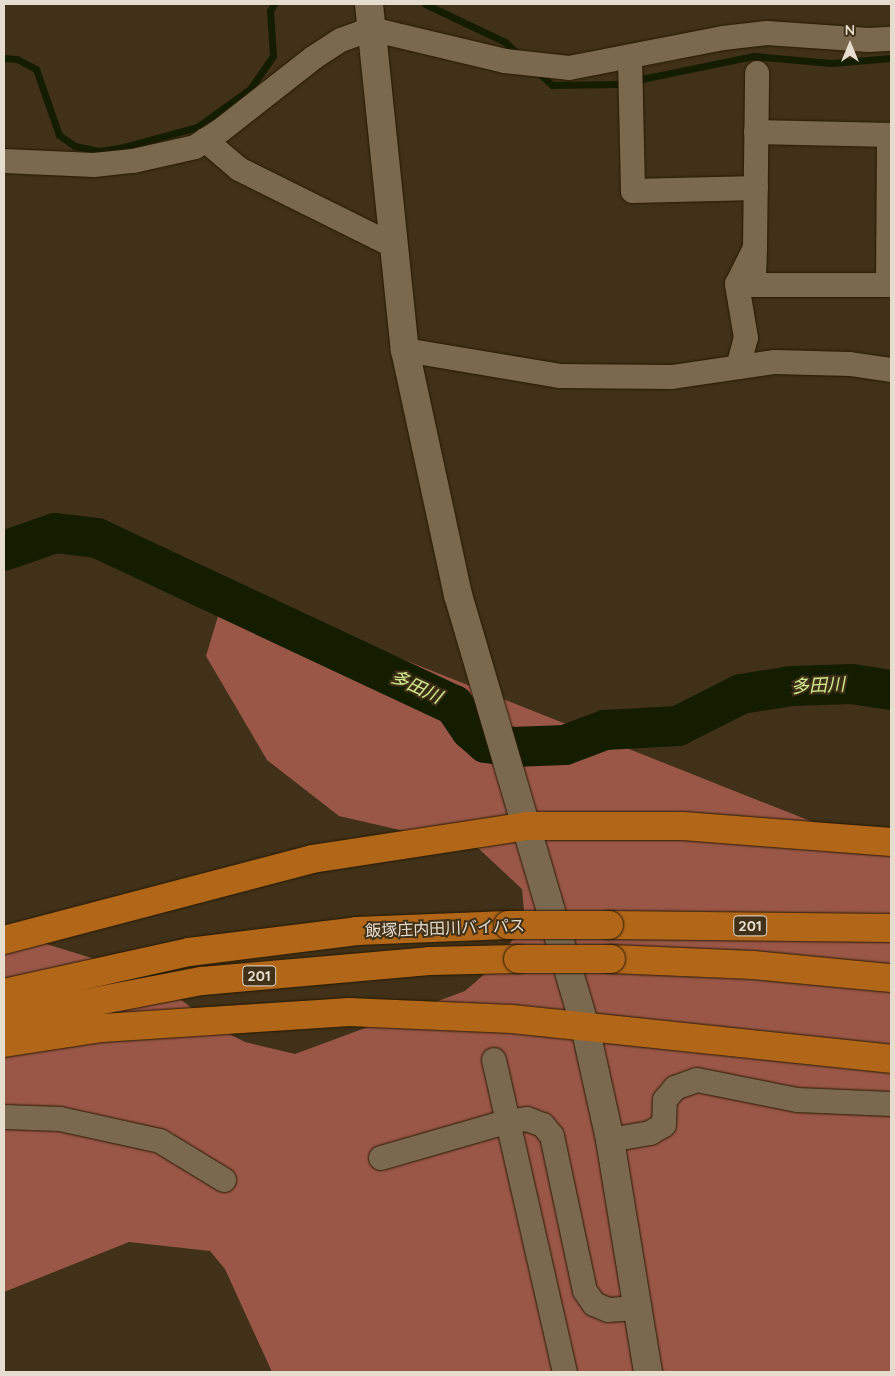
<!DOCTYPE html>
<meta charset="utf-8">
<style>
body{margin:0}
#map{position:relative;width:895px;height:1376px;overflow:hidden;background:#413118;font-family:Quicksand,"Noto Sans JP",sans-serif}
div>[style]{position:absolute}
.forest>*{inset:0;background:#9a5747}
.stream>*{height:7px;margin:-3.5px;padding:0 3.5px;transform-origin:3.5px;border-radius:3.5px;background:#151d00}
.river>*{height:40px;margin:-20px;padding:0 20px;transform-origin:20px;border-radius:20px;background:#151d00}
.roads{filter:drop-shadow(0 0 1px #271901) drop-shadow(0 0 1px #271901)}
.minor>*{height:24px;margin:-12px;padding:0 12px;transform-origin:12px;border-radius:12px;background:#7b694f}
.tertiary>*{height:28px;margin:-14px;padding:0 14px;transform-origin:14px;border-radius:14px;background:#7b694f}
.trunk>*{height:28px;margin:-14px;padding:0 14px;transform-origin:14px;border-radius:14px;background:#b26618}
.bridges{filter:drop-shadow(0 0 1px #271901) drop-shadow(0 0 1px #271901)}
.trunk-bridge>*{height:28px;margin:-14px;padding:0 14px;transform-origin:14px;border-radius:14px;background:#b26618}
span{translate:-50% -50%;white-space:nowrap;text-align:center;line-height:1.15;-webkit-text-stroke:4px #413118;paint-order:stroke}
.shield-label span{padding:1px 4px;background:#413118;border:1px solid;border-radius:4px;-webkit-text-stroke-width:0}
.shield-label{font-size:15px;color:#e7ddcf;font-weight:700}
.street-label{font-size:16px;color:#e7ddcf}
.water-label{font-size:18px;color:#d1ec8d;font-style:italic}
.frame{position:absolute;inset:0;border:5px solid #e7ddcf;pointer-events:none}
.north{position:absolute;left:825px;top:20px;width:50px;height:50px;-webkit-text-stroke:4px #413118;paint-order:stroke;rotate:0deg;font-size:14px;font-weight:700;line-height:20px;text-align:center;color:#e7ddcf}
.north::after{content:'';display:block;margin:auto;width:18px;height:22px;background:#e7ddcf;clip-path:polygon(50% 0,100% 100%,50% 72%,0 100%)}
</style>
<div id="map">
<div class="forest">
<i style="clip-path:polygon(230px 608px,314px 624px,843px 834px,891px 850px,891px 1372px,272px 1372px,225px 1269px,210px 1251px,129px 1242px,4px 1292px,4px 931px,134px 971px,184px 1002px,217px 1028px,245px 1042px,295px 1054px,465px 991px,495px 965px,525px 922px,522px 889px,478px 848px,339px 816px,267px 760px,206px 656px,218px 616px)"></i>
</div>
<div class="stream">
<i style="left:425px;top:4px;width:89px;rotate:25.4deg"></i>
<i style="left:505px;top:42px;width:21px;rotate:43deg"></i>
<i style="left:4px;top:58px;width:13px;rotate:4deg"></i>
<i style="left:17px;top:59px;width:21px;rotate:28deg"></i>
<i style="left:36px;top:69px;width:70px;rotate:70.8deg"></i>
<i style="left:59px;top:135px;width:19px;rotate:35deg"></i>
<i style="left:75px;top:146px;width:25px;rotate:12deg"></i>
<i style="left:99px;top:151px;width:25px;rotate:-9deg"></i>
<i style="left:124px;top:147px;width:76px;rotate:-15.3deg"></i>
<i style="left:197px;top:127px;width:65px;rotate:-35.6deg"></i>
<i style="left:250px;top:89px;width:40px;rotate:-55.1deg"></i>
<i style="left:273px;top:56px;width:45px;rotate:-93.8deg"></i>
<i style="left:270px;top:11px;width:8px;rotate:-60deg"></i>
<i style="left:538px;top:72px;width:19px;rotate:43deg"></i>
<i style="left:552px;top:85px;width:65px;rotate:-0.9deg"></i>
<i style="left:617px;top:84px;width:140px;rotate:-11.6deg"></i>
<i style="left:754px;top:56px;width:77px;rotate:5.2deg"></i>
<i style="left:831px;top:63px;width:60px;rotate:-4.8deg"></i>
<i style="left:883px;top:690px;width:14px;rotate:56deg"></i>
</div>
<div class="river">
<i style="left:4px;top:551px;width:54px;rotate:-19.4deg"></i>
<i style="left:55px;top:533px;width:42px;rotate:6.8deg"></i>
<i style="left:97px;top:538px;width:394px;rotate:25.1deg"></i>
<i style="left:454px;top:705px;width:30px;rotate:56deg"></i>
<i style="left:471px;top:730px;width:20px;rotate:41deg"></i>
<i style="left:486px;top:743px;width:27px;rotate:8deg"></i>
<i style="left:513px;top:747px;width:52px;rotate:-2.2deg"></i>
<i style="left:565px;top:745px;width:43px;rotate:-20.6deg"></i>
<i style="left:605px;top:730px;width:73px;rotate:-3.1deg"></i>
<i style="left:678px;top:726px;width:71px;rotate:-26.9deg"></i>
<i style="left:741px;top:694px;width:51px;rotate:-9.1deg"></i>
<i style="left:791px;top:686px;width:61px;rotate:-1.9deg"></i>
<i style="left:852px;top:684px;width:39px;rotate:9deg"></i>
</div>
<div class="roads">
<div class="minor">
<i style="left:630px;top:58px;width:133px;rotate:88.7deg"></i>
<i style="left:633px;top:191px;width:123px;rotate:-1.4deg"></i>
<i style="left:756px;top:132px;width:135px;rotate:1.3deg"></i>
<i style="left:205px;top:140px;width:45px;rotate:40.5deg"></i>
<i style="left:239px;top:169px;width:173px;rotate:26.4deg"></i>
<i style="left:4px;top:161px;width:90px;rotate:2.5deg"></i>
<i style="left:94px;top:165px;width:39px;rotate:-6deg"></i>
<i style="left:133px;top:161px;width:64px;rotate:-12.7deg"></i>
<i style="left:195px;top:147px;width:30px;rotate:-33deg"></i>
<i style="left:220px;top:131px;width:118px;rotate:-38.1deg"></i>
<i style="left:313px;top:58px;width:33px;rotate:-33deg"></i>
<i style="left:341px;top:40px;width:32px;rotate:-20deg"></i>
<i style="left:371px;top:29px;width:138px;rotate:13.4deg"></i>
<i style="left:505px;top:61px;width:64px;rotate:6.2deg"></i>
<i style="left:569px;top:68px;width:157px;rotate:-11deg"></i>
<i style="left:723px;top:38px;width:44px;rotate:-6.5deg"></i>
<i style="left:767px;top:33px;width:102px;rotate:3.9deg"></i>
<i style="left:869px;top:40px;width:22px;rotate:-3deg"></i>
<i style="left:755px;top:248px;width:37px;rotate:92deg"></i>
<i style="left:754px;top:285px;width:134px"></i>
<i style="left:888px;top:285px;width:150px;rotate:-89.6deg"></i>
<i style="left:405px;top:350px;width:158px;rotate:9.5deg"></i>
<i style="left:561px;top:376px;width:111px;rotate:0.5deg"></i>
<i style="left:672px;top:377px;width:104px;rotate:-8.3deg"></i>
<i style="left:775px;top:362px;width:75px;rotate:1.5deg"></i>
<i style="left:850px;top:364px;width:41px;rotate:8.3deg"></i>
<i style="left:738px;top:367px;width:30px;rotate:-75deg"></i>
<i style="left:746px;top:338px;width:55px;rotate:-99.5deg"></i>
<i style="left:737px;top:284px;width:40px;rotate:-63.4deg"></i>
<i style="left:755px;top:248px;width:175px;rotate:-89.3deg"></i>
<i style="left:494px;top:1060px;width:320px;rotate:77.2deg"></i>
<i style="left:4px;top:1117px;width:56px;rotate:2deg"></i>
<i style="left:60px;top:1119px;width:102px;rotate:12.4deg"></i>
<i style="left:160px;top:1141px;width:75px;rotate:31.4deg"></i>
<i style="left:610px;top:1140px;width:41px;rotate:-9.9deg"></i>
<i style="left:650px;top:1133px;width:16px;rotate:-30deg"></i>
<i style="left:664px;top:1125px;width:25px;rotate:-88deg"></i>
<i style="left:665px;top:1100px;width:16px;rotate:-50deg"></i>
<i style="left:675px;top:1088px;width:23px;rotate:-20deg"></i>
<i style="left:697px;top:1080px;width:102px;rotate:11.3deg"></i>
<i style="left:797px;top:1100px;width:94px;rotate:2.4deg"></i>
<i style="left:381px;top:1158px;width:130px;rotate:-16.1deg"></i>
<i style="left:506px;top:1122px;width:21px;rotate:-8deg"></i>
<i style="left:527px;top:1119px;width:17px;rotate:21deg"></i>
<i style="left:543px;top:1125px;width:14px;rotate:51deg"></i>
<i style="left:552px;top:1136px;width:158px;rotate:78deg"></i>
<i style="left:585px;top:1291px;width:16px;rotate:55deg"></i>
<i style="left:594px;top:1304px;width:15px;rotate:23deg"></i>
<i style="left:608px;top:1310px;width:29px;rotate:-4deg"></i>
</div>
<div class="tertiary">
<i style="left:369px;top:4px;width:348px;rotate:84.1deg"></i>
<i style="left:405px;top:350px;width:251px;rotate:77.8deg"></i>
<i style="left:458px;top:595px;width:450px;rotate:73.6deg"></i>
<i style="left:585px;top:1027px;width:116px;rotate:77.5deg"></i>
<i style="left:610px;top:1140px;width:235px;rotate:80.7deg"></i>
</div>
<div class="trunk">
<i style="left:609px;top:925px;width:282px;rotate:0.6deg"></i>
<i style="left:4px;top:940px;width:318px;rotate:-14.7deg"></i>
<i style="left:312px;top:859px;width:218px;rotate:-8.7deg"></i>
<i style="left:527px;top:826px;width:156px"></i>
<i style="left:683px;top:826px;width:209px;rotate:4.4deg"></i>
<i style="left:611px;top:959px;width:142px;rotate:2.4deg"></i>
<i style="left:753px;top:965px;width:139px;rotate:5.4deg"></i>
<i style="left:4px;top:993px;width:189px;rotate:-12.5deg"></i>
<i style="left:189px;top:952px;width:169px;rotate:-7.1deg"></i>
<i style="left:357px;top:931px;width:151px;rotate:-2.3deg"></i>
<i style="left:4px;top:1019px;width:202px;rotate:-10.9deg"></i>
<i style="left:202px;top:981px;width:228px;rotate:-5deg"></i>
<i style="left:429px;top:961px;width:89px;rotate:-1.3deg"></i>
<i style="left:4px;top:1043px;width:99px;rotate:-8.7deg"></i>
<i style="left:102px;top:1028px;width:248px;rotate:-3.7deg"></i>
<i style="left:349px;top:1012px;width:163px;rotate:2.5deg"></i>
<i style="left:512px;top:1019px;width:381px;rotate:6deg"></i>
</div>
</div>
<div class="bridges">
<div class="trunk-bridge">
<i style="left:508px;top:925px;width:101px"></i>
<i style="left:518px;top:959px;width:93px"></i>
</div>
</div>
<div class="shield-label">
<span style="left:750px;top:926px">201</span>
<span style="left:259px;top:976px">201</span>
</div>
<div class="street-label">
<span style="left:445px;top:928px;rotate:-2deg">飯塚庄内田川バイパス</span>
</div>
<div class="water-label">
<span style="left:818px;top:686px;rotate:-3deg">多田川</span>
<span style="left:416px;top:687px;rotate:25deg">多田川</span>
</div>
<div class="frame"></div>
<div class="north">N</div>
</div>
